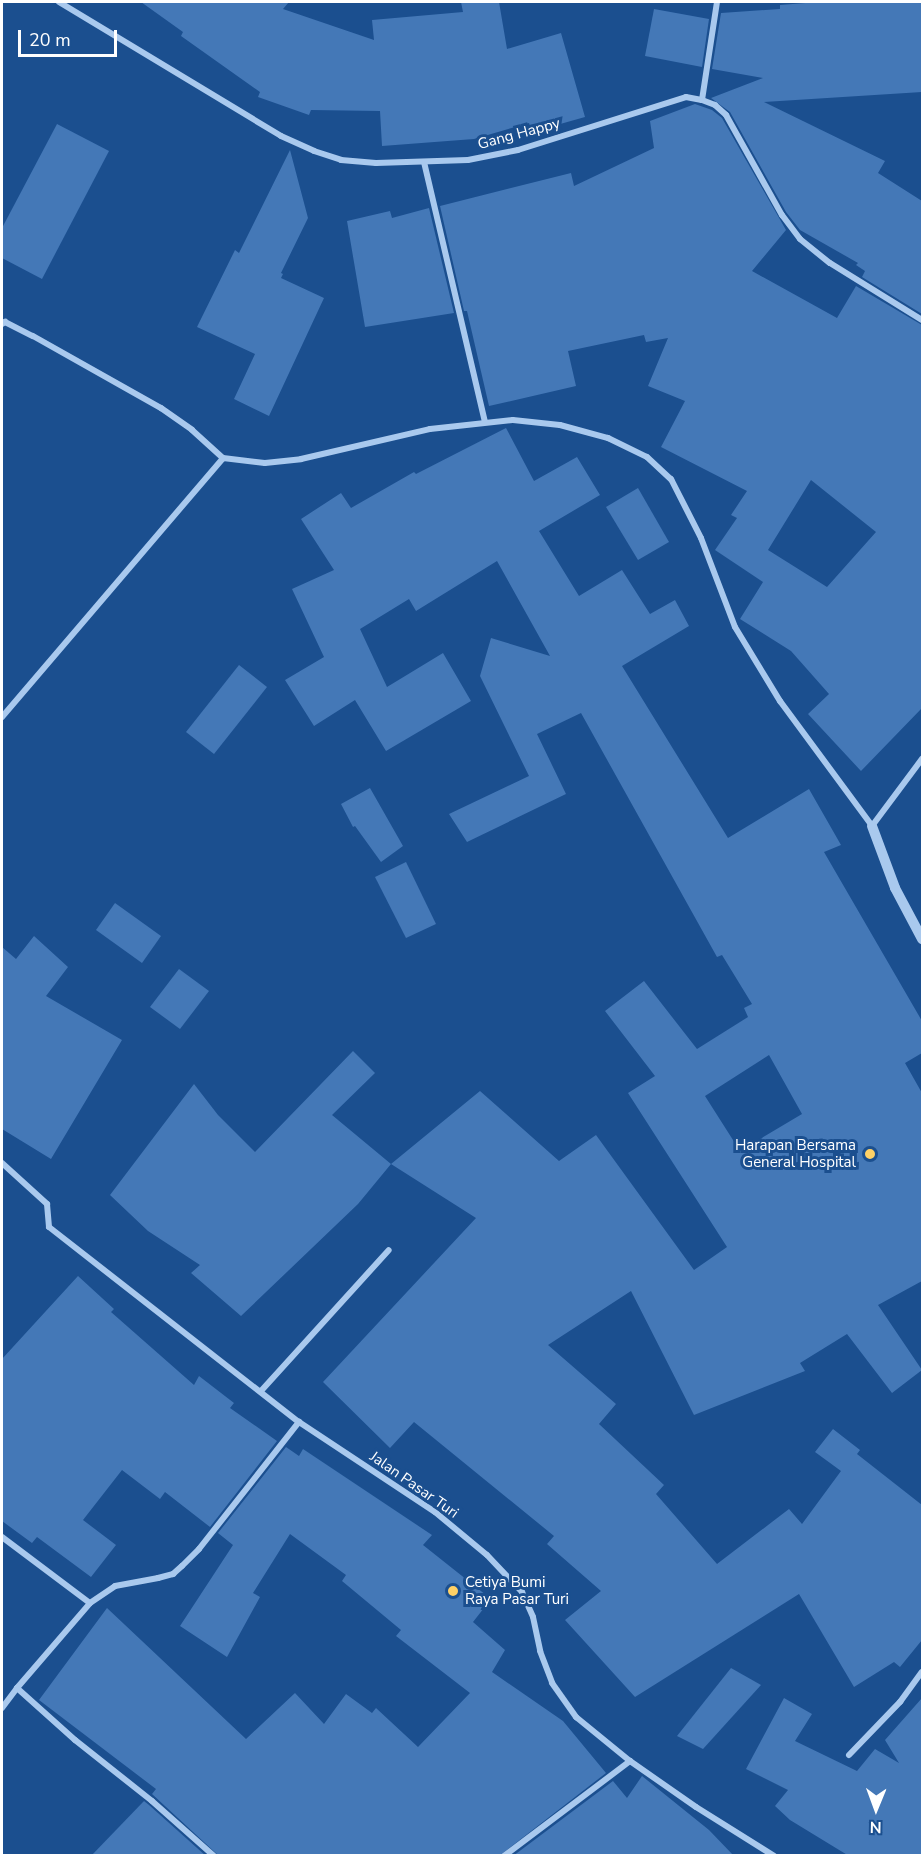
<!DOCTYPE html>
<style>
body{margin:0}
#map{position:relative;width:924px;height:1857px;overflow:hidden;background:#1b4f8f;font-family:"Nunito Sans",sans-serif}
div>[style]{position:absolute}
.building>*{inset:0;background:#4478b7}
.minor>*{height:6px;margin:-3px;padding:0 3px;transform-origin:3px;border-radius:3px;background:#a9c9ee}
.tertiary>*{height:10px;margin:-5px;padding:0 5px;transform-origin:5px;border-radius:5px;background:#a9c9ee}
.dots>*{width:16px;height:16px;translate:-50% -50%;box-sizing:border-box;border:3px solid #1b4f8f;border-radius:50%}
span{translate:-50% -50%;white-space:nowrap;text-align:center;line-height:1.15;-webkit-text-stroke:6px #1b4f8f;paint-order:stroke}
.street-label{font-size:15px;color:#fff}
.poi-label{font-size:15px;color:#fff}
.right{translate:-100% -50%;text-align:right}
.left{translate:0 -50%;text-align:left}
.frame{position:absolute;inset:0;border:3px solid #fff;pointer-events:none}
.north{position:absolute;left:846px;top:1779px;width:60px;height:60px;-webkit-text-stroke:4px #1b4f8f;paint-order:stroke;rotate:181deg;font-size:16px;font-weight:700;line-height:24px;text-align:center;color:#fff}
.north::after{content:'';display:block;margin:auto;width:21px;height:27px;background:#fff;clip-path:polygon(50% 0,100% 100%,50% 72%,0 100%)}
.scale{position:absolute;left:18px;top:30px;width:99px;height:27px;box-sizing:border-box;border:3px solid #fff;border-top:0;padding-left:8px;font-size:18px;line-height:21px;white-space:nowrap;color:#fff;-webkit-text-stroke:4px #1b4f8f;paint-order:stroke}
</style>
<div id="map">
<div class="building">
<i style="clip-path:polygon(141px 2px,289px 2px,283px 9px,374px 40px,372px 20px,463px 12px,461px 2px,499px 2px,507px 49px,561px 33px,585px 117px,532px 132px,529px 123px,474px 139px,382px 146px,380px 111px,311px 110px,309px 115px,258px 97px,260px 92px,181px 36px,183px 32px)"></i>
<i style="clip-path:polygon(818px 2px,922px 2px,922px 92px,764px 102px,885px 161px,878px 173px,922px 201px,922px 314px,862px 277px,865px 271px,856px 265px,858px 263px,800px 230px,786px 212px,730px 112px,711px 98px,763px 78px,712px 69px,721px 13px,780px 9px,780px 5px)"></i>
<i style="clip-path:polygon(654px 9px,709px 19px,702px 67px,645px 56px)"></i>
<i style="clip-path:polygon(evenodd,695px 104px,712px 110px,722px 118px,786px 230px,752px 271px,837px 318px,856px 286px,922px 325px,922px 708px,861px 771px,808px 714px,829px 694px,791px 651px,740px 619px,763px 582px,715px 550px,737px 518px,731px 515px,747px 491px,661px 447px,685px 401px,648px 386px,668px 338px,646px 342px,644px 335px,568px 351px,576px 386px,489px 406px,467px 311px,464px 311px,440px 206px,571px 173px,574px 186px,654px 148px,650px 121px,695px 104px,811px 480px,876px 532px,827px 587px,768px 550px,811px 480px)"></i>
<i style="clip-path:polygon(57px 124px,109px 151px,42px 279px,2px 258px,2px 228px)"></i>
<i style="clip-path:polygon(290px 150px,308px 218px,281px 273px,283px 274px,281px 278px,324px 298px,269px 416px,234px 399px,255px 354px,197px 327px,235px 250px,239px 253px)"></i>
<i style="clip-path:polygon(429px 208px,454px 313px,365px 327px,347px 221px,390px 211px,392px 218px)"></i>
<i style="clip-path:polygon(evenodd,506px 428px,534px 481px,577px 457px,600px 495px,539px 531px,579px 596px,622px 570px,650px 614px,675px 600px,689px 626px,622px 666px,728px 838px,809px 789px,841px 845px,824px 852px,922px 1021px,922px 1053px,905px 1063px,922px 1093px,922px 1281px,878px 1305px,922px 1370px,892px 1393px,847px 1334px,800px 1363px,805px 1371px,694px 1415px,631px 1291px,548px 1345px,616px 1404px,599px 1424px,664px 1485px,656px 1494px,717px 1564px,789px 1509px,802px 1524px,841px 1471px,815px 1452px,833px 1429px,860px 1450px,857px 1454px,922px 1505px,922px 1640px,900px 1667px,894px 1662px,854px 1687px,799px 1594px,635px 1697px,565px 1620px,601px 1591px,547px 1544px,554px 1536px,414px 1422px,390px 1448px,323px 1382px,476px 1218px,391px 1164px,480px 1091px,559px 1161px,596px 1135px,694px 1270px,727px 1247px,628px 1093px,655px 1076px,605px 1011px,644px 981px,697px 1049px,748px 1017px,744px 1008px,752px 1004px,722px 955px,717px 957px,581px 713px,537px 734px,566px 794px,467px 842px,449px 814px,529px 776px,480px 676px,491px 638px,550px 656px,497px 561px,416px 611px,409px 599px,360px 629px,387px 687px,443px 653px,471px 701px,386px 751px,355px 700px,314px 726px,285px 680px,324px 657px,292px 589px,334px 570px,301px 519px,341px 493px,351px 508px,414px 472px,416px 474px,506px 428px,769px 1055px,802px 1114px,740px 1151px,705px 1096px,769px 1055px)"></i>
<i style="clip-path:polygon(638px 488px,669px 542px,638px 560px,606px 507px)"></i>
<i style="clip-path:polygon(239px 665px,267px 687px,214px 754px,186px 732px)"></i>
<i style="clip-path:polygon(370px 788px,403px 846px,381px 862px,355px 826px,353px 827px,341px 804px)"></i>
<i style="clip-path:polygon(406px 862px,436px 924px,406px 938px,375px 877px)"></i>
<i style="clip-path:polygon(115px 903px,161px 936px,142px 963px,96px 930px)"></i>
<i style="clip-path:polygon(34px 936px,68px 967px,46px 996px,122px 1040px,51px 1159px,2px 1129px,2px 947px,16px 959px)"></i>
<i style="clip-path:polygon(179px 969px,209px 991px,180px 1029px,150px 1007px)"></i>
<i style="clip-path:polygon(353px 1051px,375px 1073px,332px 1115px,391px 1164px,358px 1204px,241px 1316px,191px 1273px,200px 1265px,148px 1231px,110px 1195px,194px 1084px,218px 1115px,255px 1152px)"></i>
<i style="clip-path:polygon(78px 1276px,114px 1309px,111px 1312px,194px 1385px,199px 1376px,234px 1403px,230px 1408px,277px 1441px,210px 1527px,165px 1492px,160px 1499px,122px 1470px,83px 1520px,116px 1545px,91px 1577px,37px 1537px,32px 1543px,2px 1521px,2px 1359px)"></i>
<i style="clip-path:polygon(286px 1447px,299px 1456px,303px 1449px,432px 1535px,423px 1545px,491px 1599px,473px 1622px,505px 1650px,492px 1672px,563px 1721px,606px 1773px,499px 1856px,219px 1856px,152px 1794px,156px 1789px,39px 1700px,107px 1608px,246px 1739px,295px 1693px,324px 1724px,346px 1694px,372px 1713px,376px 1708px,418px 1747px,470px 1693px,396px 1636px,401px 1630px,342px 1581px,346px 1575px,290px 1534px,253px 1593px,260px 1597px,227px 1657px,180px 1626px,233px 1545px,218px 1533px)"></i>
<i style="clip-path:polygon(731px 1668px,761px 1685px,703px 1749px,677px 1736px)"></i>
<i style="clip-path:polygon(784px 1698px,812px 1714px,795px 1741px,857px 1771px,875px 1749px,899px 1763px,885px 1740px,922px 1698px,922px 1856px,849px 1856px,790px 1820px,775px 1806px,788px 1790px,746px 1769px)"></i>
<i style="clip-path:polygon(642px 1776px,709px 1830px,734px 1856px,513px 1856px,613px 1781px,627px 1798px)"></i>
<i style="clip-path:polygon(144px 1801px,149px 1805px,206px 1856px,91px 1856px)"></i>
</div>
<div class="minor">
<i style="left:59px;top:2px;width:259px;rotate:31.1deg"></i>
<i style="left:281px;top:136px;width:36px;rotate:24deg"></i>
<i style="left:314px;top:151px;width:28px;rotate:18deg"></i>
<i style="left:341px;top:160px;width:35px;rotate:5deg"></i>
<i style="left:376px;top:163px;width:92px;rotate:-1.9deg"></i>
<i style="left:468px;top:160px;width:51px;rotate:-11.3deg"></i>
<i style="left:518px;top:150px;width:176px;rotate:-17.5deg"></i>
<i style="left:686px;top:97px;width:16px;rotate:11deg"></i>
<i style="left:702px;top:100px;width:14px;rotate:21deg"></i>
<i style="left:715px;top:105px;width:15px;rotate:42deg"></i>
<i style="left:726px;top:115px;width:115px;rotate:60.8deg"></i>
<i style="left:782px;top:215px;width:30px;rotate:53deg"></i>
<i style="left:800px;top:239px;width:38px;rotate:39deg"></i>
<i style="left:830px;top:263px;width:108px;rotate:31.8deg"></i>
<i style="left:702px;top:100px;width:99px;rotate:-81.3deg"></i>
<i style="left:424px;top:162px;width:267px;rotate:76.8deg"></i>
<i style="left:2px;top:324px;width:4px;rotate:-34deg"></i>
<i style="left:5px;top:322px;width:31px;rotate:27deg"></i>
<i style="left:33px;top:336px;width:147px;rotate:29.4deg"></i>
<i style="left:161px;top:408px;width:38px;rotate:35deg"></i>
<i style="left:192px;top:430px;width:42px;rotate:42.1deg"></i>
<i style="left:223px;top:458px;width:42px;rotate:6.8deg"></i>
<i style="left:265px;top:463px;width:36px;rotate:-6deg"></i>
<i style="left:301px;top:459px;width:132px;rotate:-13.1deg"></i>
<i style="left:430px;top:429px;width:83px;rotate:-6.2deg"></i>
<i style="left:513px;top:420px;width:47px;rotate:6.1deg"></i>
<i style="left:560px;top:425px;width:50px;rotate:15.2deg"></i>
<i style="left:608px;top:438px;width:43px;rotate:26deg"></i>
<i style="left:647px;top:457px;width:33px;rotate:43deg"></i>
<i style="left:671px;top:479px;width:66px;rotate:63deg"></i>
<i style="left:701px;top:538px;width:95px;rotate:69.1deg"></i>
<i style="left:735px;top:627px;width:87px;rotate:58.7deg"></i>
<i style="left:780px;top:701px;width:155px;rotate:53.6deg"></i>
<i style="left:872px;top:826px;width:84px;rotate:-53.3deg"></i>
<i style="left:2px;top:717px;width:340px;rotate:-49.5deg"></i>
<i style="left:2px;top:1163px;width:61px;rotate:42.3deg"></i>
<i style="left:47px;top:1204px;width:23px;rotate:85deg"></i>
<i style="left:49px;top:1227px;width:317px;rotate:38deg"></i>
<i style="left:299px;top:1422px;width:163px;rotate:33.5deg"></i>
<i style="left:435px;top:1512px;width:67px;rotate:39.6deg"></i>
<i style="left:487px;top:1555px;width:51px;rotate:46.6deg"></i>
<i style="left:522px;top:1592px;width:27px;rotate:66deg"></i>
<i style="left:533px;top:1617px;width:35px;rotate:78deg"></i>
<i style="left:540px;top:1651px;width:34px;rotate:69deg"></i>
<i style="left:552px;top:1683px;width:42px;rotate:54.8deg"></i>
<i style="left:576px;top:1717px;width:70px;rotate:39.2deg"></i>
<i style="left:630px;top:1761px;width:80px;rotate:34.9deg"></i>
<i style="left:696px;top:1807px;width:92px;rotate:32.1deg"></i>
<i style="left:261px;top:1391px;width:190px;rotate:-47.8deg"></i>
<i style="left:2px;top:1537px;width:110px;rotate:36.9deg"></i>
<i style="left:2px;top:1708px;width:25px;rotate:-53deg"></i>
<i style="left:849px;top:1755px;width:74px;rotate:-46.1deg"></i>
<i style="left:900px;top:1702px;width:37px;rotate:-54deg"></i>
<i style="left:214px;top:1856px;width:83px;rotate:-138.4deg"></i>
<i style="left:152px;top:1801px;width:98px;rotate:-141.6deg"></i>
<i style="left:75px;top:1740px;width:78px;rotate:-138.1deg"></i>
<i style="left:17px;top:1688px;width:112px;rotate:-49.3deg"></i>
<i style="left:90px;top:1603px;width:30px;rotate:-34deg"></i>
<i style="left:115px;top:1586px;width:44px;rotate:-10.5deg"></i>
<i style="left:158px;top:1578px;width:16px;rotate:-15deg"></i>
<i style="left:173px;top:1574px;width:12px;rotate:-42deg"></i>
<i style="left:182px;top:1566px;width:24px;rotate:-45deg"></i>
<i style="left:199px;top:1549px;width:162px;rotate:-51.8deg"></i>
<i style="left:504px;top:1856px;width:158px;rotate:-37deg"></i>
</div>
<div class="tertiary">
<i style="left:872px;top:826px;width:66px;rotate:69.6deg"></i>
<i style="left:895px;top:888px;width:58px;rotate:62.1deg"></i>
</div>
<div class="dots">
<i style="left:870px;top:1154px;background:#ffd166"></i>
<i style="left:453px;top:1591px;background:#ffd166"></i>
</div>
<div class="street-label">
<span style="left:519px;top:134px;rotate:-15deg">Gang Happy</span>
<span style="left:414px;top:1485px;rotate:35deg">Jalan Pasar Turi</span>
</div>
<div class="poi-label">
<span class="right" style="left:856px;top:1154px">Harapan Bersama<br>General Hospital</span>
<span class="left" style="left:465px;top:1591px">Cetiya Bumi<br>Raya Pasar Turi</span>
</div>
<div class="frame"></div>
<div class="north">N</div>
<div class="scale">20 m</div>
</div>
